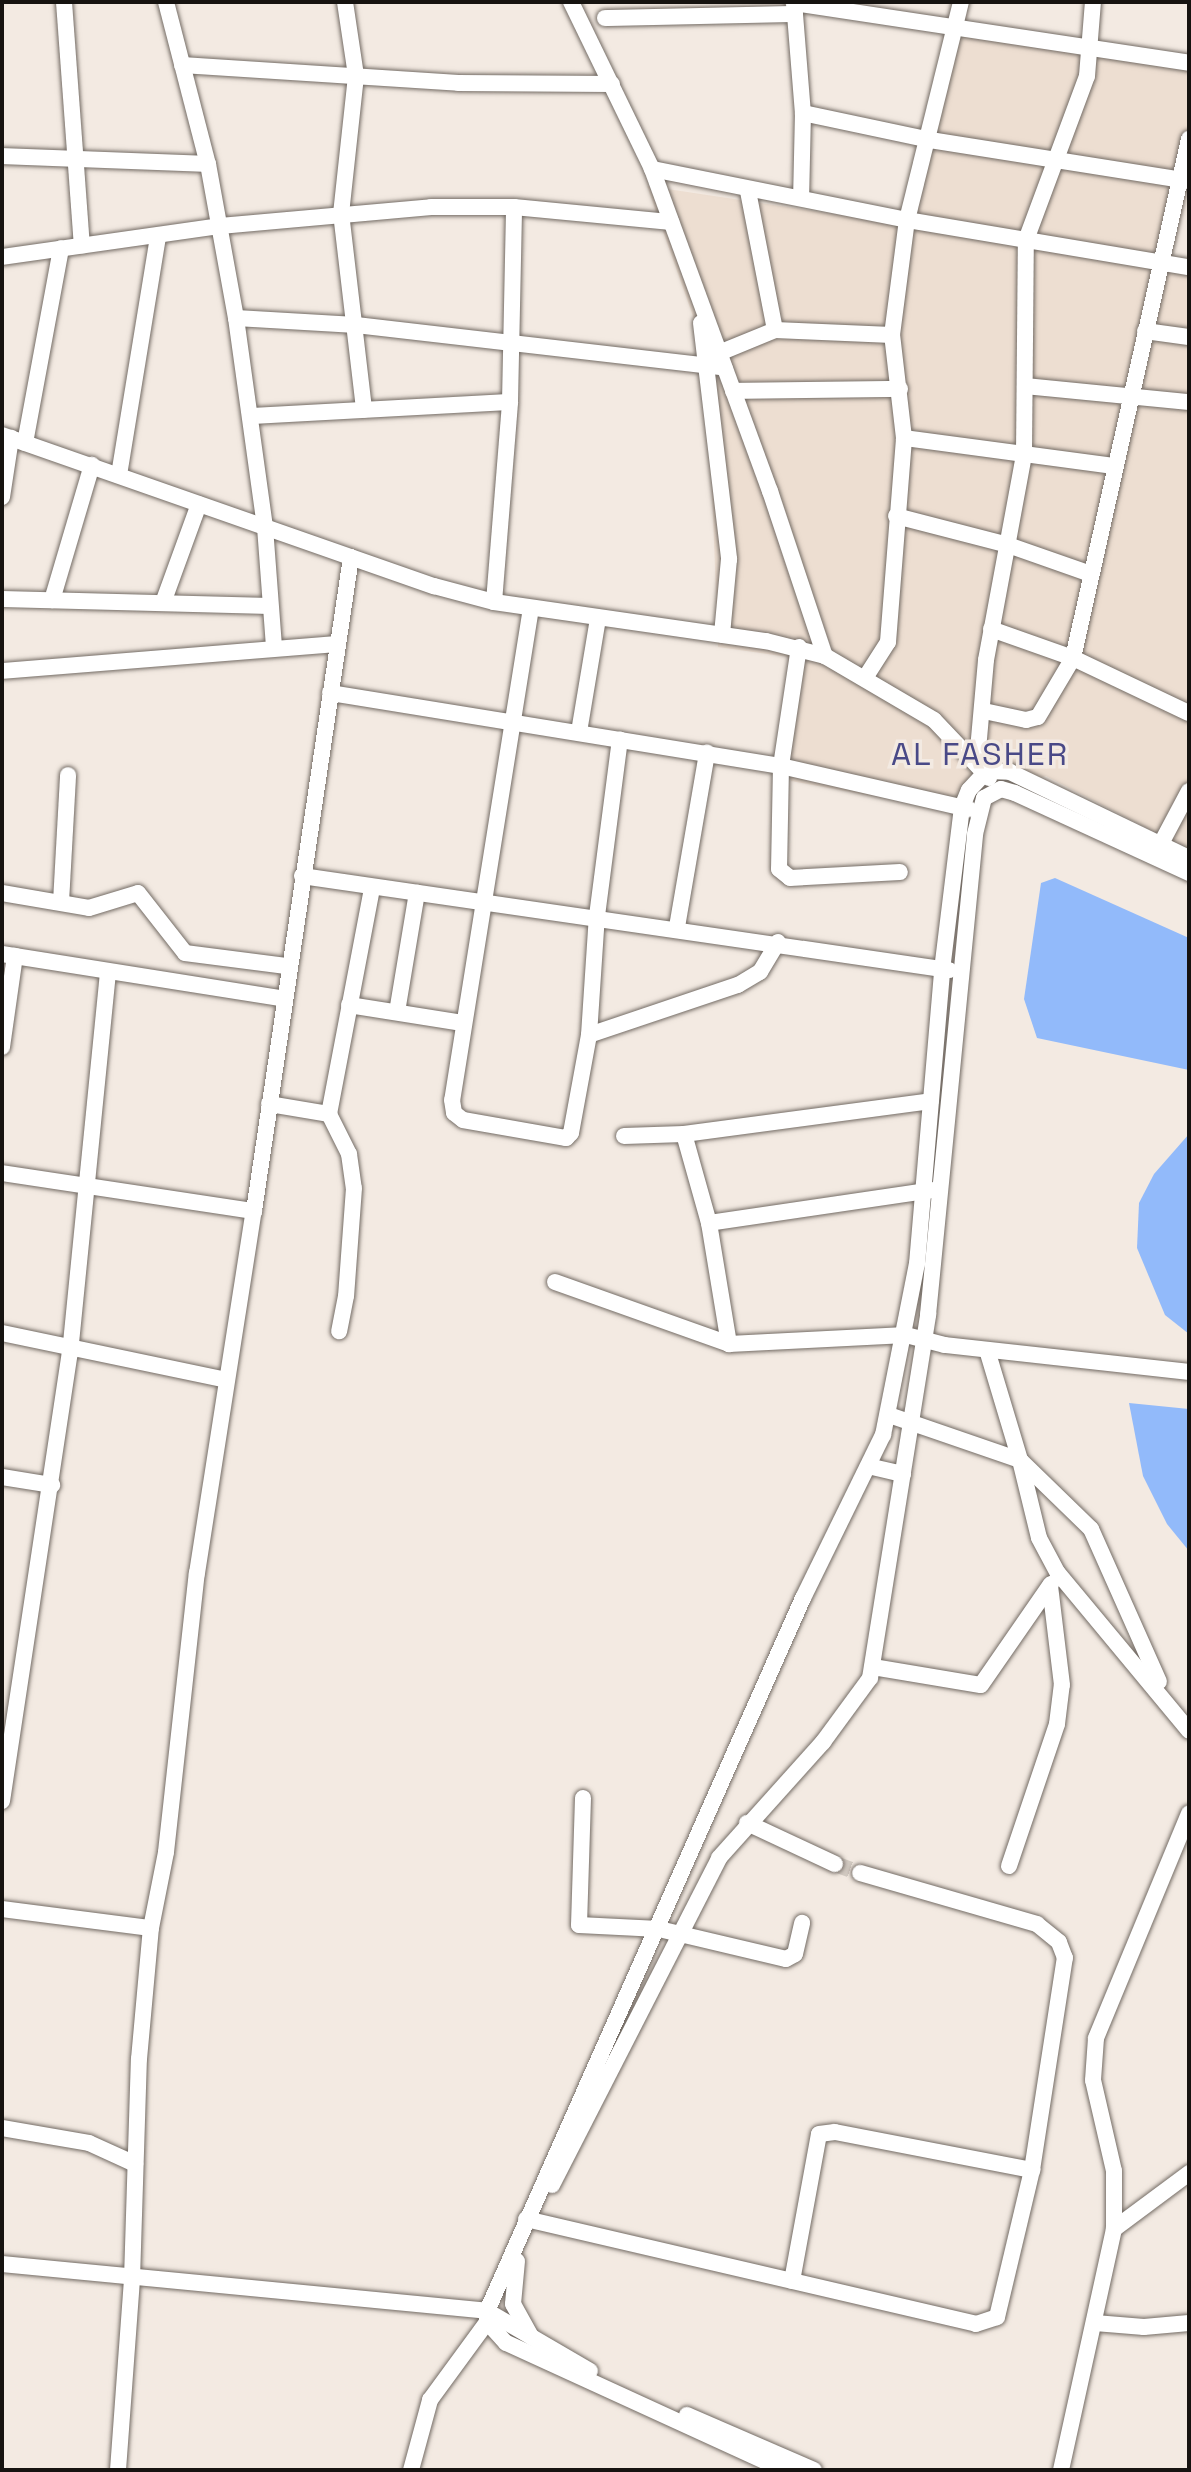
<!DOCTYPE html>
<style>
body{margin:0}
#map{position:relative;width:1191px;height:2472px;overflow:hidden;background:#f3eae2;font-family:"Space Grotesk",sans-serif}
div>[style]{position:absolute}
.built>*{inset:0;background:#edded1}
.water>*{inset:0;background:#92bafa}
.minor-tunnel>*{height:16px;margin-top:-8px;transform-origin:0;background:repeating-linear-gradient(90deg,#d2cac2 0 16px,transparent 0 24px)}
.roads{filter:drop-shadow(0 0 2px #736b64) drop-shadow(0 0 2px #736b64)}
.minor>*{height:16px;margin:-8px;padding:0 8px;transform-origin:8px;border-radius:8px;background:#fff}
span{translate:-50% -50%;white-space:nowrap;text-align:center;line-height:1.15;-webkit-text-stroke:7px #f3eae2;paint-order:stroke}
.quarter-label{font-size:32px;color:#494987;letter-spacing:2px}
.frame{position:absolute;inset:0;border:4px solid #161310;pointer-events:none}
</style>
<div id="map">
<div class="built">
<i style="clip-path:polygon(949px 32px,1189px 66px,1189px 158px,1167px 260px,1189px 264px,1189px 850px,1046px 776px,953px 811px,791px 781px,788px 657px,718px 647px,707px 356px,647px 186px,901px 224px)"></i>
</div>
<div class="water">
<i style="clip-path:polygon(1055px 878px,1189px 938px,1189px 1070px,1037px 1038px,1024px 999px,1041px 883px)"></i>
<i style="clip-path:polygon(1189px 1134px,1189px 1334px,1165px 1315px,1137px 1248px,1139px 1203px,1154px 1174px)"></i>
<i style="clip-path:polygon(1129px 1403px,1189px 1409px,1189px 1551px,1167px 1524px,1143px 1476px)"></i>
</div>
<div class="minor-tunnel">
<i style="left:835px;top:1864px;width:27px;rotate:20deg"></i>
</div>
<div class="roads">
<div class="minor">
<i style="left:64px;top:2px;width:244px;rotate:85.8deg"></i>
<i style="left:166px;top:2px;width:167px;rotate:75.5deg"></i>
<i style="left:208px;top:164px;width:157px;rotate:79.7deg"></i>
<i style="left:236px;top:318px;width:211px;rotate:82.1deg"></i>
<i style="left:265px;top:527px;width:121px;rotate:85.7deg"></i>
<i style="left:345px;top:2px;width:75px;rotate:81.5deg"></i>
<i style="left:356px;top:76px;width:138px;rotate:96.2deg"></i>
<i style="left:341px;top:213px;width:198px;rotate:83.3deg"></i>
<i style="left:571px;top:2px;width:186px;rotate:64.1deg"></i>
<i style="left:652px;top:169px;width:343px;rotate:69.9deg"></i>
<i style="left:770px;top:491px;width:174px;rotate:71.6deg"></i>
<i style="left:794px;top:2px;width:111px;rotate:85.4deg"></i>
<i style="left:803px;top:113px;width:85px;rotate:91.3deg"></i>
<i style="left:794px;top:3px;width:400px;rotate:8.6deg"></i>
<i style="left:605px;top:18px;width:190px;rotate:-1.2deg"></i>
<i style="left:182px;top:65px;width:277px;rotate:3.7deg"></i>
<i style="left:458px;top:83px;width:154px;rotate:0.4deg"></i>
<i style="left:803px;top:113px;width:130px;rotate:12deg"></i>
<i style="left:930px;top:140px;width:262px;rotate:9deg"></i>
<i style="left:2px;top:156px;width:206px;rotate:2.2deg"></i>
<i style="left:652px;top:169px;width:260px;rotate:11.3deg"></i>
<i style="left:907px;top:220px;width:286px;rotate:9.5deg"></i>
<i style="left:2px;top:257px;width:220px;rotate:-8.1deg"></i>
<i style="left:220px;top:226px;width:212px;rotate:-5.1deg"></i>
<i style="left:431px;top:207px;width:83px"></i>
<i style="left:514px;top:207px;width:158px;rotate:5.5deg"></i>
<i style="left:236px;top:318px;width:120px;rotate:3.3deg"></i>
<i style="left:356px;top:325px;width:371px;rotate:6.6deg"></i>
<i style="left:701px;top:323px;width:238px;rotate:83.2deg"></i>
<i style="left:729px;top:559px;width:76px;rotate:95.3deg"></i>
<i style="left:775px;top:330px;width:117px;rotate:2.4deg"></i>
<i style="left:1145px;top:331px;width:44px;rotate:7.8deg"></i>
<i style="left:719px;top:353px;width:61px;rotate:-22.3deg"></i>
<i style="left:775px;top:330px;width:142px;rotate:-101deg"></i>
<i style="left:1025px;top:386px;width:165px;rotate:5.6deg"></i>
<i style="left:733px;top:391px;width:167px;rotate:-0.7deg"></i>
<i style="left:251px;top:416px;width:259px;rotate:-3.1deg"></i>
<i style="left:2px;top:435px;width:458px;rotate:19.3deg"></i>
<i style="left:434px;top:586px;width:62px;rotate:14.9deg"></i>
<i style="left:494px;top:602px;width:275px;rotate:8.2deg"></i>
<i style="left:766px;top:641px;width:61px;rotate:14.3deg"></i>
<i style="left:825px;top:656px;width:126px;rotate:30.4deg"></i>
<i style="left:934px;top:720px;width:80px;rotate:46.5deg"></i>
<i style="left:904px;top:438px;width:213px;rotate:7.6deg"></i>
<i style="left:25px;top:443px;width:198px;rotate:-79.5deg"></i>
<i style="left:119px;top:475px;width:241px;rotate:-80.7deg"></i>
<i style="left:2px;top:497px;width:60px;rotate:-81.3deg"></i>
<i style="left:896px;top:516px;width:116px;rotate:14.5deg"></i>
<i style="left:1008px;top:545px;width:88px;rotate:19.3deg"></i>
<i style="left:2px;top:599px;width:268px;rotate:1.5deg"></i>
<i style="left:52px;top:600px;width:141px;rotate:-73.5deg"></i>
<i style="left:164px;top:600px;width:102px;rotate:-70deg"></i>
<i style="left:494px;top:602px;width:201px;rotate:-85.4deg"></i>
<i style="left:510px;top:402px;width:195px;rotate:-88.8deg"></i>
<i style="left:531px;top:608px;width:498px;rotate:99.1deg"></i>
<i style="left:452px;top:1100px;width:13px;rotate:81deg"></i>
<i style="left:454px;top:1113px;width:11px;rotate:38deg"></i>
<i style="left:463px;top:1120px;width:105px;rotate:9.9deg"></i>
<i style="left:566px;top:1138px;width:7px;rotate:-45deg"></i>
<i style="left:571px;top:1133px;width:100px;rotate:-79.6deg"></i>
<i style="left:589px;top:1035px;width:119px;rotate:-86.2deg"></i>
<i style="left:597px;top:916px;width:178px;rotate:-82.6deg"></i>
<i style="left:991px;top:629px;width:87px;rotate:19.5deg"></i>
<i style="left:1073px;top:658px;width:128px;rotate:25.4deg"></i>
<i style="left:799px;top:647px;width:120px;rotate:98.6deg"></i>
<i style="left:781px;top:766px;width:103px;rotate:91.1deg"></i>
<i style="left:779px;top:869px;width:14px;rotate:39deg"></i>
<i style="left:790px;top:878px;width:110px;rotate:-3.1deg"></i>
<i style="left:2px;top:671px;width:334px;rotate:-4.6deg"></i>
<i style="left:865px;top:678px;width:43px;rotate:-57.4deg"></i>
<i style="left:888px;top:642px;width:205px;rotate:-85.5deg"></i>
<i style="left:904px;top:438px;width:104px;rotate:-96.6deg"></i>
<i style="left:892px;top:335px;width:116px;rotate:-82.6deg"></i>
<i style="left:907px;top:220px;width:225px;rotate:-76.1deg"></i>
<i style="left:330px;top:693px;width:457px;rotate:9.2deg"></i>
<i style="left:781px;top:766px;width:193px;rotate:12.9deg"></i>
<i style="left:984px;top:711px;width:43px;rotate:12.1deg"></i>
<i style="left:1026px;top:720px;width:12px;rotate:-14deg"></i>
<i style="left:1038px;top:717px;width:69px;rotate:-59.3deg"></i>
<i style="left:1073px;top:658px;width:532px;rotate:-77.4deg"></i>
<i style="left:579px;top:732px;width:116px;rotate:-80.5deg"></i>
<i style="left:977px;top:761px;width:101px;rotate:-84.9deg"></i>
<i style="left:986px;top:660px;width:209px;rotate:-79.5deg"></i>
<i style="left:1024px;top:454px;width:214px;rotate:-89.5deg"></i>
<i style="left:1026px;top:240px;width:175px;rotate:-69.6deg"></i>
<i style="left:1087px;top:76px;width:74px;rotate:-85.4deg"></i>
<i style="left:1156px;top:853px;width:70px;rotate:-62deg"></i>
<i style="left:302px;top:876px;width:654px;rotate:8.27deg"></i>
<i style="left:2px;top:893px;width:88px;rotate:9.8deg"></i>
<i style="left:89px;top:908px;width:51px;rotate:-17deg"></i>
<i style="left:138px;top:893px;width:76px;rotate:51.9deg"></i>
<i style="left:185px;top:953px;width:102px;rotate:7.3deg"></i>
<i style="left:61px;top:902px;width:127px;rotate:-86.8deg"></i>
<i style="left:677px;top:927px;width:177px;rotate:-80.2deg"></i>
<i style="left:2px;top:954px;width:282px;rotate:9deg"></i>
<i style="left:349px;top:1005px;width:115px;rotate:9deg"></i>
<i style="left:397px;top:1012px;width:121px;rotate:-80.5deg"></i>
<i style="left:589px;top:1035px;width:157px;rotate:-18.6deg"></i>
<i style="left:738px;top:985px;width:26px;rotate:-31deg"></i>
<i style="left:760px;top:972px;width:35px;rotate:-59deg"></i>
<i style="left:2px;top:1047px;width:92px;rotate:-81.9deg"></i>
<i style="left:269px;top:1104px;width:61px;rotate:9.5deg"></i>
<i style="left:329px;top:1114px;width:230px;rotate:-79.2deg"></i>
<i style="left:329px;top:1114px;width:45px;rotate:63.4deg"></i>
<i style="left:349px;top:1154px;width:34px;rotate:82deg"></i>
<i style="left:354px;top:1188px;width:108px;rotate:94.2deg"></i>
<i style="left:346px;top:1296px;width:36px;rotate:101deg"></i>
<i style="left:684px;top:1134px;width:92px;rotate:74.3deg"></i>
<i style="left:709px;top:1223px;width:123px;rotate:80.6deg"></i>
<i style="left:624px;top:1136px;width:60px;rotate:-1.9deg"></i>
<i style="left:684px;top:1134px;width:249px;rotate:-7.6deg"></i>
<i style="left:2px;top:1173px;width:255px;rotate:8.6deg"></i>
<i style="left:254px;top:1211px;width:661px;rotate:-81.56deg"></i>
<i style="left:709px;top:1223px;width:226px;rotate:-8.4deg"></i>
<i style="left:555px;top:1282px;width:185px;rotate:19.6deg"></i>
<i style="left:729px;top:1344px;width:177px;rotate:-2.9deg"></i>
<i style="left:906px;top:1335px;width:40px;rotate:14.4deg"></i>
<i style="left:945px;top:1345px;width:245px;rotate:6.3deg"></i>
<i style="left:2px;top:1333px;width:229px;rotate:11.8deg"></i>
<i style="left:987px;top:1350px;width:115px;rotate:73.3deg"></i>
<i style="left:1020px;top:1460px;width:99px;rotate:44.2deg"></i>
<i style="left:1091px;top:1529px;width:167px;rotate:66deg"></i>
<i style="left:889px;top:1415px;width:139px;rotate:19deg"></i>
<i style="left:1020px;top:1460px;width:80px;rotate:76.3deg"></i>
<i style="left:1039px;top:1538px;width:40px;rotate:62deg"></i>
<i style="left:1058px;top:1573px;width:205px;rotate:50.3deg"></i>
<i style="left:868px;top:1466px;width:36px;rotate:13deg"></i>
<i style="left:2px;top:1477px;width:51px;rotate:9.1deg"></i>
<i style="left:873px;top:1667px;width:109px;rotate:9.5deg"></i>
<i style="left:981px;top:1685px;width:123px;rotate:-55.3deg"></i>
<i style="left:583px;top:1798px;width:127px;rotate:91.8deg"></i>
<i style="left:579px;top:1925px;width:80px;rotate:2.9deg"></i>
<i style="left:659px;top:1929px;width:130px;rotate:13.3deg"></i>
<i style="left:786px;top:1959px;width:10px;rotate:-29deg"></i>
<i style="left:795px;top:1954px;width:32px;rotate:-77deg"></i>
<i style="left:2px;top:1801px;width:453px;rotate:-81.4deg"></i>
<i style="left:70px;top:1353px;width:383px;rotate:-84.3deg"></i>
<i style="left:747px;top:1823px;width:97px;rotate:25deg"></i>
<i style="left:1009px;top:1866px;width:150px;rotate:-71.3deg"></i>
<i style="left:1057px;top:1724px;width:39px;rotate:-83deg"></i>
<i style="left:1062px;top:1685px;width:100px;rotate:-96.9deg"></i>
<i style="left:2px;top:1909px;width:150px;rotate:7.3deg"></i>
<i style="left:2px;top:2128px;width:88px;rotate:9.8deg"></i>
<i style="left:89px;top:2143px;width:51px;rotate:24.5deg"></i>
<i style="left:552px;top:2185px;width:367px;rotate:-62.9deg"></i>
<i style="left:719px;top:1858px;width:156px;rotate:-48.1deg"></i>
<i style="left:823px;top:1742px;width:79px;rotate:-53.7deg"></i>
<i style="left:870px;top:1678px;width:368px;rotate:-80.9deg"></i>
<i style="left:928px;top:1315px;width:483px;rotate:-84.4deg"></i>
<i style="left:975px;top:834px;width:37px;rotate:-76deg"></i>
<i style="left:984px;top:798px;width:19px;rotate:-28deg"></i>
<i style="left:1001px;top:789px;width:15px;rotate:16deg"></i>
<i style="left:1015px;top:793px;width:192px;rotate:24.7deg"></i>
<i style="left:526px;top:2219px;width:462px;rotate:13.1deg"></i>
<i style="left:976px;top:2324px;width:22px;rotate:-18deg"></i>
<i style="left:997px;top:2317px;width:151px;rotate:-76.6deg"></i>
<i style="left:1032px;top:2170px;width:215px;rotate:-81.2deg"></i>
<i style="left:1065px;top:1958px;width:17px;rotate:-111deg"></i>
<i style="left:1059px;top:1942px;width:28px;rotate:-141deg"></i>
<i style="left:1037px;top:1924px;width:184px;rotate:-163.9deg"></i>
<i style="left:1114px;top:2229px;width:94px;rotate:-36.7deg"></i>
<i style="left:517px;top:2261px;width:43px;rotate:95.3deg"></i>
<i style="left:513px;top:2304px;width:38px;rotate:61deg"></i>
<i style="left:2px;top:2264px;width:487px;rotate:5.5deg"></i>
<i style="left:487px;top:2311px;width:119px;rotate:30.2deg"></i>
<i style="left:792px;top:2281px;width:149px;rotate:-79.6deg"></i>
<i style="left:819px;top:2134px;width:16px;rotate:-7deg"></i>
<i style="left:835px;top:2132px;width:201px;rotate:10.9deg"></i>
<i style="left:1095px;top:2323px;width:49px;rotate:4.7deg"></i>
<i style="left:1144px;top:2327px;width:45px;rotate:-5.1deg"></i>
<i style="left:687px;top:2415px;width:138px;rotate:23.4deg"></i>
<i style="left:118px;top:2470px;width:192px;rotate:-85.8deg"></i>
<i style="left:132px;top:2279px;width:220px;rotate:-88.2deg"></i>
<i style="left:139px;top:2059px;width:132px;rotate:-84.8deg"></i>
<i style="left:151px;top:1928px;width:77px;rotate:-78.8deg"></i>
<i style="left:166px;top:1852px;width:281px;rotate:-83.7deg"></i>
<i style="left:197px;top:1573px;width:366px;rotate:-81.1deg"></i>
<i style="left:411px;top:2470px;width:73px;rotate:-74.8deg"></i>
<i style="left:430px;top:2400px;width:97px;rotate:-53.8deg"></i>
<i style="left:784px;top:2470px;width:306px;rotate:-155.4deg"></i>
<i style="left:506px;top:2343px;width:28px;rotate:-132deg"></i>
<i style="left:487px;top:2322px;width:11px;rotate:-90deg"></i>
<i style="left:487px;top:2311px;width:780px;rotate:-66.1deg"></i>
<i style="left:803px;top:1598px;width:182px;rotate:-63.9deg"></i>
<i style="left:883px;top:1435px;width:174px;rotate:-78.8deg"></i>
<i style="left:917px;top:1264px;width:295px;rotate:-85.1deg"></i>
<i style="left:942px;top:970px;width:164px;rotate:-83deg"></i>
<i style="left:962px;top:807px;width:18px;rotate:-68deg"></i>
<i style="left:969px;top:790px;width:26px;rotate:-47deg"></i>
<i style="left:987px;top:771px;width:23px;rotate:2deg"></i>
<i style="left:1010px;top:772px;width:199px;rotate:25.7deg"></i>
<i style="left:1061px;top:2470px;width:247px;rotate:-77.6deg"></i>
<i style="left:1114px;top:2229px;width:58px;rotate:-90deg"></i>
<i style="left:1114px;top:2171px;width:93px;rotate:-103deg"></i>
<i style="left:1093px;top:2080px;width:42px;rotate:-85.9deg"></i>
<i style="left:1096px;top:2038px;width:243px;rotate:-67.5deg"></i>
</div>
</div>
<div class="quarter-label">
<span style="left:980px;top:754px">AL FASHER</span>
</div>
<div class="frame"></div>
</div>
